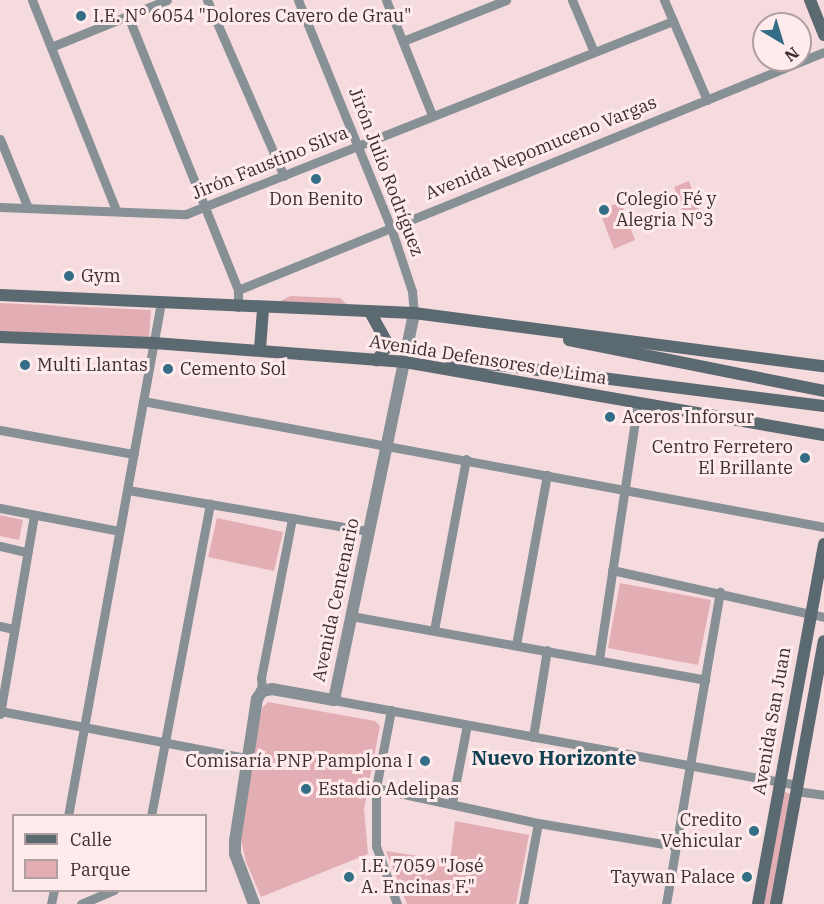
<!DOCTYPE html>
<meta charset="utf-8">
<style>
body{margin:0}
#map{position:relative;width:824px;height:904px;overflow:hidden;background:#f5dbde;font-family:"IBM Plex Serif",serif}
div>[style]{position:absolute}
.green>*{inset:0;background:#e3adb4}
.minor>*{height:9px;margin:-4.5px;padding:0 4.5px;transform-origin:4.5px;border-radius:4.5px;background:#879095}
.tertiary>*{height:12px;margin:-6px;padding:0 6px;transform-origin:6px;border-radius:6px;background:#879095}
.secondary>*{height:12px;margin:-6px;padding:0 6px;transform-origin:6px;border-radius:6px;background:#5b6970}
.dots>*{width:16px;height:16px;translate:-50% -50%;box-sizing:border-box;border:3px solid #ffeaec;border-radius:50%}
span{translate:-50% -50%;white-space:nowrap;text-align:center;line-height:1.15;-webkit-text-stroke:6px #ffeaec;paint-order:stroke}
.poi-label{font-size:18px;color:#392f30}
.left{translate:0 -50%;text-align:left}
.right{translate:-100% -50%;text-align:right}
.street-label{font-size:18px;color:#392f30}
.neighbourhood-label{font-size:20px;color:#0f4153;font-weight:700}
.legend{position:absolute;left:12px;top:814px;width:195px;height:78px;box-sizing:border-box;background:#ffeaec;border:2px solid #b09fa1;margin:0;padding:8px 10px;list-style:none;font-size:18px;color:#392f30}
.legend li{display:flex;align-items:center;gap:12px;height:30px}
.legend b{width:30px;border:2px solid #b09fa1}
.north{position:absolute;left:752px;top:12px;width:60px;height:60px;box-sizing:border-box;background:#ffeaec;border:2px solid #b09fa1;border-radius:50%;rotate:142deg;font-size:16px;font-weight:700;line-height:24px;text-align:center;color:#392f30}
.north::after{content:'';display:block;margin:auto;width:21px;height:27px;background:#336d86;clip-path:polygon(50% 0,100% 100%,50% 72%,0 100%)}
</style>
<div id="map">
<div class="green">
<i style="clip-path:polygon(689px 181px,700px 212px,685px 217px,674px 187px)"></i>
<i style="clip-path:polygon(621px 202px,635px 240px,614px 249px,599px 210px)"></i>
<i style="clip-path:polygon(290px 296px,340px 298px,347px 304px,279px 302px)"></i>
<i style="clip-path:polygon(0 303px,151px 310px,149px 337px,0 332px)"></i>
<i style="clip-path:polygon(0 515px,23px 520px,19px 540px,0 536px)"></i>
<i style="clip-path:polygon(217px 518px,283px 532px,274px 571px,208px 557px)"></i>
<i style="clip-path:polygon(620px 583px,711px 600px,698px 665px,608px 648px)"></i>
<i style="clip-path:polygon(268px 702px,375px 721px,380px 726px,364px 809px,368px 854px,261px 897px,246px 862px,241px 840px,243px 800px,262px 708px)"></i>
<i style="clip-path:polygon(781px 790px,790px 794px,771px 904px,762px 904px)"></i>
<i style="clip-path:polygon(455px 821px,529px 835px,516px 904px,407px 904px,386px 851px,450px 861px)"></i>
</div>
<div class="minor">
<i style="left:32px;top:0;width:226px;rotate:68.2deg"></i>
<i style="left:207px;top:0;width:192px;rotate:66.4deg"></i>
<i style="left:298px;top:0;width:243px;rotate:67.8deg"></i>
<i style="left:390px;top:225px;width:70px;rotate:71.6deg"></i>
<i style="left:412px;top:291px;width:22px;rotate:85deg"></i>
<i style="left:386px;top:0;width:124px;rotate:68.2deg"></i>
<i style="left:572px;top:0;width:56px;rotate:67.1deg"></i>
<i style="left:664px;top:0;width:109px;rotate:66.7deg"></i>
<i style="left:128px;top:16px;width:295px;rotate:68.1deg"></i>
<i style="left:238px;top:290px;width:17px;rotate:90deg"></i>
<i style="left:403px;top:41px;width:111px;rotate:-21.7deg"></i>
<i style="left:51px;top:47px;width:125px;rotate:-22.1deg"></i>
<i style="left:0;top:139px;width:74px;rotate:67.9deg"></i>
<i style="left:0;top:207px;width:186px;rotate:2.2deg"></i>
<i style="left:186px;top:214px;width:524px;rotate:-21.62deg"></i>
<i style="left:238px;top:290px;width:632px;rotate:-22.1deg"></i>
<i style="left:143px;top:401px;width:693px;rotate:10.48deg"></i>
<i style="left:0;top:430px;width:136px;rotate:10.2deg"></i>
<i style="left:128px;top:490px;width:244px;rotate:9.7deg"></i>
<i style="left:0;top:508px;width:121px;rotate:10.9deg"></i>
<i style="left:0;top:546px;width:28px;rotate:13deg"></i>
<i style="left:612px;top:570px;width:217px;rotate:12.5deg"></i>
<i style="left:351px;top:616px;width:360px;rotate:10.2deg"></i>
<i style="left:0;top:626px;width:13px;rotate:13deg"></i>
<i style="left:434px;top:630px;width:174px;rotate:-79.4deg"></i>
<i style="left:516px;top:645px;width:173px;rotate:-79.7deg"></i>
<i style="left:599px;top:659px;width:260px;rotate:-81.4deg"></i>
<i style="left:262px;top:691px;width:13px;rotate:-94deg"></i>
<i style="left:261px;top:678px;width:163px;rotate:-79deg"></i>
<i style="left:334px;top:700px;width:471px;rotate:10.4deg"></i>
<i style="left:391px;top:710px;width:79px;rotate:100.9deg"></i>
<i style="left:376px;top:788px;width:58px;rotate:90deg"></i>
<i style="left:376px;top:846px;width:62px;rotate:70.1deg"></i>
<i style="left:0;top:711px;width:250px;rotate:10.8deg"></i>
<i style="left:0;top:714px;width:202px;rotate:-80.3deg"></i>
<i style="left:533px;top:737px;width:88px;rotate:-80.9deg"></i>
<i style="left:376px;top:788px;width:166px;rotate:12.2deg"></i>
<i style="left:538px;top:823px;width:140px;rotate:9.5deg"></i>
<i style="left:796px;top:791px;width:28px;rotate:8deg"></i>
<i style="left:452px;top:802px;width:78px;rotate:-79deg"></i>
<i style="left:68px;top:816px;width:522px;rotate:-79.74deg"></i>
<i style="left:151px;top:816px;width:318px;rotate:-79.3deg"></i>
<i style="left:51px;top:904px;width:14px;rotate:-78deg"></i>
<i style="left:81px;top:904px;width:36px;rotate:-23deg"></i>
<i style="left:523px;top:904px;width:82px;rotate:-79.5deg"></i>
<i style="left:666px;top:904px;width:317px;rotate:-80.2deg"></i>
</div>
<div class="tertiary">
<i style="left:254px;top:904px;width:53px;rotate:-110.8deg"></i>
<i style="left:235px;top:854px;width:13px;rotate:-90deg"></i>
<i style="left:235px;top:841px;width:144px;rotate:-81.2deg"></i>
<i style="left:257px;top:699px;width:9px;rotate:-58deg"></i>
<i style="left:262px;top:691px;width:10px;rotate:-11deg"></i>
<i style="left:272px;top:689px;width:63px;rotate:10.1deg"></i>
<i style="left:334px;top:700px;width:395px;rotate:-78.3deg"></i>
</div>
<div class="secondary">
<i style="left:810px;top:0;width:38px;rotate:68deg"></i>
<i style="left:0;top:295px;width:414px;rotate:2.5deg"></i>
<i style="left:414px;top:313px;width:413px;rotate:7.4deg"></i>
<i style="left:370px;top:312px;width:38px;rotate:61deg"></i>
<i style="left:388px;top:345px;width:19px;rotate:126deg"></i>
<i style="left:0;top:337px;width:154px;rotate:2.2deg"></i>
<i style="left:154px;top:343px;width:252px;rotate:4.3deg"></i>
<i style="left:405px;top:362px;width:425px;rotate:9.9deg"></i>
<i style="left:569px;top:340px;width:260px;rotate:11.3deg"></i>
<i style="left:260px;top:349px;width:40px;rotate:-85.7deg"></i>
<i style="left:451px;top:363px;width:48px;rotate:2.4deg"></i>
<i style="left:499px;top:365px;width:328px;rotate:7.2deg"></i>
<i style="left:758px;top:904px;width:366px;rotate:-79.6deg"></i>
<i style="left:776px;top:904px;width:267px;rotate:-79.7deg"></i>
</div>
<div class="dots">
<i style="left:81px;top:16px;background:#336d86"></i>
<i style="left:316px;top:179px;background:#336d86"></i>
<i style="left:604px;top:210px;background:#336d86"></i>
<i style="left:69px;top:276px;background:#336d86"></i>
<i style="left:25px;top:365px;background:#336d86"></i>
<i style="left:168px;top:369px;background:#336d86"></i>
<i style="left:610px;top:417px;background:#336d86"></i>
<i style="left:805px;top:458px;background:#336d86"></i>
<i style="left:425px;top:761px;background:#336d86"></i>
<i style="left:306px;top:789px;background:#336d86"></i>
<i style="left:754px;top:831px;background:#336d86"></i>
<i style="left:349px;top:877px;background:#336d86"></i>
<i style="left:747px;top:877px;background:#336d86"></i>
</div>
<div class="poi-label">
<span class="left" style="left:93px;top:16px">I.E. N° 6054 "Dolores Cavero de Grau"</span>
<span style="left:316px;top:199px">Don Benito</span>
<span class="left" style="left:616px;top:210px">Colegio Fé y<br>Alegria N°3</span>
<span class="left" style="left:81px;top:276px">Gym</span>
<span class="left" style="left:37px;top:365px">Multi Llantas</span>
<span class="left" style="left:180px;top:369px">Cemento Sol</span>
<span class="left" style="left:622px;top:417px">Aceros Inforsur</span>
<span class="right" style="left:793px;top:458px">Centro Ferretero<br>El Brillante</span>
<span class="right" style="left:413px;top:761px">Comisaría PNP Pamplona I</span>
<span class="left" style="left:318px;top:789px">Estadio Adelipas</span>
<span class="right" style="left:742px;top:831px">Credito<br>Vehicular</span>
<span class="left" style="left:361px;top:877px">I.E. 7059 "José<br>A. Encinas F."</span>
<span class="right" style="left:735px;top:877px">Taywan Palace</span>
</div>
<div class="street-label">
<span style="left:541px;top:148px;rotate:-22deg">Avenida Nepomuceno Vargas</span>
<span style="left:270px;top:163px;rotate:-22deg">Jirón Faustino Silva</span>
<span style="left:386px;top:172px;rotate:69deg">Jirón Julio Rodríguez</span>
<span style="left:488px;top:360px;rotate:9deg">Avenida Defensores de Lima</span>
<span style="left:336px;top:600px;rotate:-78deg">Avenida Centenario</span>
<span style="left:772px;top:721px;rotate:-80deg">Avenida San Juan</span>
</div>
<div class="neighbourhood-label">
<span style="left:554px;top:757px">Nuevo Horizonte</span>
</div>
<ul class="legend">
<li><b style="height:8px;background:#5b6970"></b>Calle</li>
<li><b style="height:16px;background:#e3adb4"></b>Parque</li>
</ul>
<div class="north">N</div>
</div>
